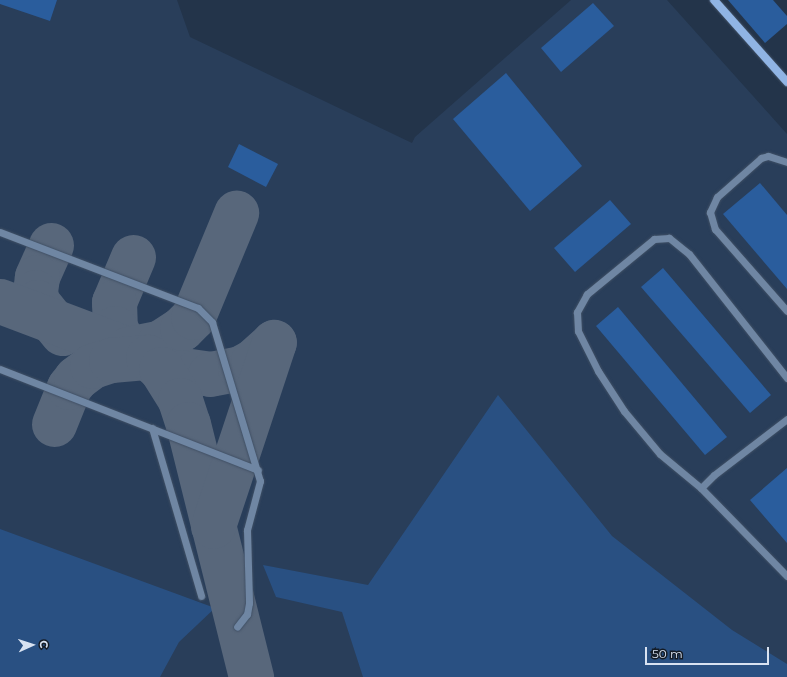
<!DOCTYPE html>
<meta charset="utf-8">
<style>
body{margin:0}
#map{position:relative;width:787px;height:677px;overflow:hidden;background:#23344a;font-family:Montserrat,sans-serif}
div>[style]{position:absolute}
.built>*{inset:0;background:#293e5a}
.green>*{inset:0;background:#295082}
.taxiway>*{height:45px;margin:-22.5px;padding:0 22.5px;transform-origin:22.5px;border-radius:22.5px;background:#58677b}
.building>*{inset:0;background:#2a5d9d}
.roads{filter:drop-shadow(0 0 1px #405065) drop-shadow(0 0 1px #405065)}
.lane>*{height:7px;margin:-3.5px;padding:0 3.5px;transform-origin:3.5px;border-radius:3.5px;background:#6f86a3}
.secondary>*{height:8px;margin:-4px;padding:0 4px;transform-origin:4px;border-radius:4px;background:#90b4e4}
span{translate:-50% -50%;white-space:nowrap;text-align:center;line-height:1.15;-webkit-text-stroke:3px #141b25;paint-order:stroke}
.north{position:absolute;left:12px;top:625px;width:40px;height:40px;-webkit-text-stroke:3px #141b25;paint-order:stroke;rotate:87deg;font-size:11px;font-weight:700;line-height:16px;text-align:center;color:#d8e2f1}
.north::after{content:'';display:block;margin:auto;width:14px;height:18px;background:#d8e2f1;clip-path:polygon(50% 0,100% 100%,50% 72%,0 100%)}
.scale{position:absolute;left:645px;top:647px;width:124px;height:18px;box-sizing:border-box;border:2px solid #d8e2f1;border-top:0;padding-left:5px;font-size:12px;line-height:14px;white-space:nowrap;color:#d8e2f1;-webkit-text-stroke:3px #141b25;paint-order:stroke}
</style>
<div id="map">
<div class="built">
<i style="clip-path:polygon(0 0,177px 0,190px 37px,412px 143px,415px 137px,571px 0,667px 0,787px 134px,787px 677px,0 677px)"></i>
</div>
<div class="green">
<i style="clip-path:polygon(498px 395px,612px 536px,732px 630px,787px 664px,787px 677px,363px 677px,342px 612px,276px 597px,263px 565px,368px 585px)"></i>
<i style="clip-path:polygon(0 529px,215px 608px,179px 642px,160px 677px,0 677px)"></i>
</div>
<div class="taxiway">
<i style="left:51px;top:245px;width:35px;rotate:114deg"></i>
<i style="left:37px;top:277px;width:15px;rotate:98deg"></i>
<i style="left:35px;top:292px;width:10px;rotate:79deg"></i>
<i style="left:37px;top:302px;width:40px;rotate:51deg"></i>
<i style="left:133px;top:257px;width:49px;rotate:112.9deg"></i>
<i style="left:114px;top:302px;width:26px;rotate:88deg"></i>
<i style="left:115px;top:328px;width:24px;rotate:60deg"></i>
<i style="left:127px;top:349px;width:53px;rotate:22.2deg"></i>
<i style="left:176px;top:369px;width:34px;rotate:8deg"></i>
<i style="left:210px;top:374px;width:31px;rotate:-11deg"></i>
<i style="left:240px;top:368px;width:15px;rotate:-28deg"></i>
<i style="left:253px;top:361px;width:28px;rotate:-42deg"></i>
<i style="left:0;top:301px;width:136px;rotate:20.7deg"></i>
<i style="left:127px;top:349px;width:33px;rotate:-11deg"></i>
<i style="left:159px;top:343px;width:27px;rotate:-33deg"></i>
<i style="left:182px;top:328px;width:16px;rotate:-45deg"></i>
<i style="left:193px;top:317px;width:113px;rotate:-67.5deg"></i>
<i style="left:54px;top:424px;width:40px;rotate:-68deg"></i>
<i style="left:69px;top:387px;width:11px;rotate:-52deg"></i>
<i style="left:76px;top:378px;width:20px;rotate:-37deg"></i>
<i style="left:92px;top:366px;width:20px;rotate:-18deg"></i>
<i style="left:111px;top:360px;width:37px;rotate:-5deg"></i>
<i style="left:148px;top:357px;width:18px;rotate:43deg"></i>
<i style="left:161px;top:369px;width:36px;rotate:58deg"></i>
<i style="left:180px;top:400px;width:25px;rotate:72deg"></i>
<i style="left:188px;top:424px;width:261px;rotate:76deg"></i>
<i style="left:213px;top:526px;width:194px;rotate:-71.7deg"></i>
</div>
<div class="building">
<i style="clip-path:polygon(0 0,57px 0,50px 21px,0 4px)"></i>
<i style="clip-path:polygon(728px 0,773px 0,787px 16px,787px 24px,765px 43px)"></i>
<i style="clip-path:polygon(593px 3px,614px 26px,561px 72px,541px 48px)"></i>
<i style="clip-path:polygon(506px 73px,582px 166px,530px 211px,453px 119px)"></i>
<i style="clip-path:polygon(239px 144px,278px 164px,266px 187px,228px 167px)"></i>
<i style="clip-path:polygon(760px 183px,787px 215px,787px 289px,723px 214px)"></i>
<i style="clip-path:polygon(610px 200px,631px 224px,575px 272px,554px 248px)"></i>
<i style="clip-path:polygon(663px 268px,771px 395px,750px 413px,641px 287px)"></i>
<i style="clip-path:polygon(618px 307px,727px 437px,705px 455px,596px 326px)"></i>
<i style="clip-path:polygon(787px 468px,787px 543px,750px 500px)"></i>
</div>
<div class="roads">
<div class="lane">
<i style="left:787px;top:162px;width:20px;rotate:-162deg"></i>
<i style="left:768px;top:156px;width:7px;rotate:164deg"></i>
<i style="left:761px;top:158px;width:59px;rotate:138.4deg"></i>
<i style="left:717px;top:197px;width:17px;rotate:115deg"></i>
<i style="left:710px;top:212px;width:18px;rotate:74deg"></i>
<i style="left:715px;top:229px;width:109px;rotate:48.7deg"></i>
<i style="left:0;top:232px;width:212px;rotate:21deg"></i>
<i style="left:198px;top:308px;width:20px;rotate:45deg"></i>
<i style="left:212px;top:322px;width:166px;rotate:73.2deg"></i>
<i style="left:260px;top:481px;width:51px;rotate:104.9deg"></i>
<i style="left:247px;top:530px;width:73px;rotate:88.4deg"></i>
<i style="left:249px;top:603px;width:11px;rotate:100deg"></i>
<i style="left:247px;top:614px;width:16px;rotate:128deg"></i>
<i style="left:0;top:369px;width:277px;rotate:21.4deg"></i>
<i style="left:787px;top:378px;width:158px;rotate:-128.3deg"></i>
<i style="left:689px;top:254px;width:26px;rotate:-141deg"></i>
<i style="left:669px;top:238px;width:15px;rotate:176deg"></i>
<i style="left:654px;top:239px;width:87px;rotate:140.6deg"></i>
<i style="left:587px;top:294px;width:21px;rotate:119deg"></i>
<i style="left:577px;top:312px;width:19px;rotate:87deg"></i>
<i style="left:578px;top:331px;width:45px;rotate:63.4deg"></i>
<i style="left:598px;top:371px;width:48px;rotate:57deg"></i>
<i style="left:624px;top:411px;width:56px;rotate:50.1deg"></i>
<i style="left:660px;top:454px;width:53px;rotate:39.7deg"></i>
<i style="left:701px;top:488px;width:123px;rotate:45.7deg"></i>
<i style="left:152px;top:428px;width:175px;rotate:73.7deg"></i>
<i style="left:701px;top:488px;width:18px;rotate:-45deg"></i>
<i style="left:714px;top:475px;width:92px;rotate:-37.5deg"></i>
</div>
<div class="secondary">
<i style="left:714px;top:0;width:110px;rotate:48.3deg"></i>
</div>
</div>
<div class="north">С</div>
<div class="scale">50 m</div>
</div>
